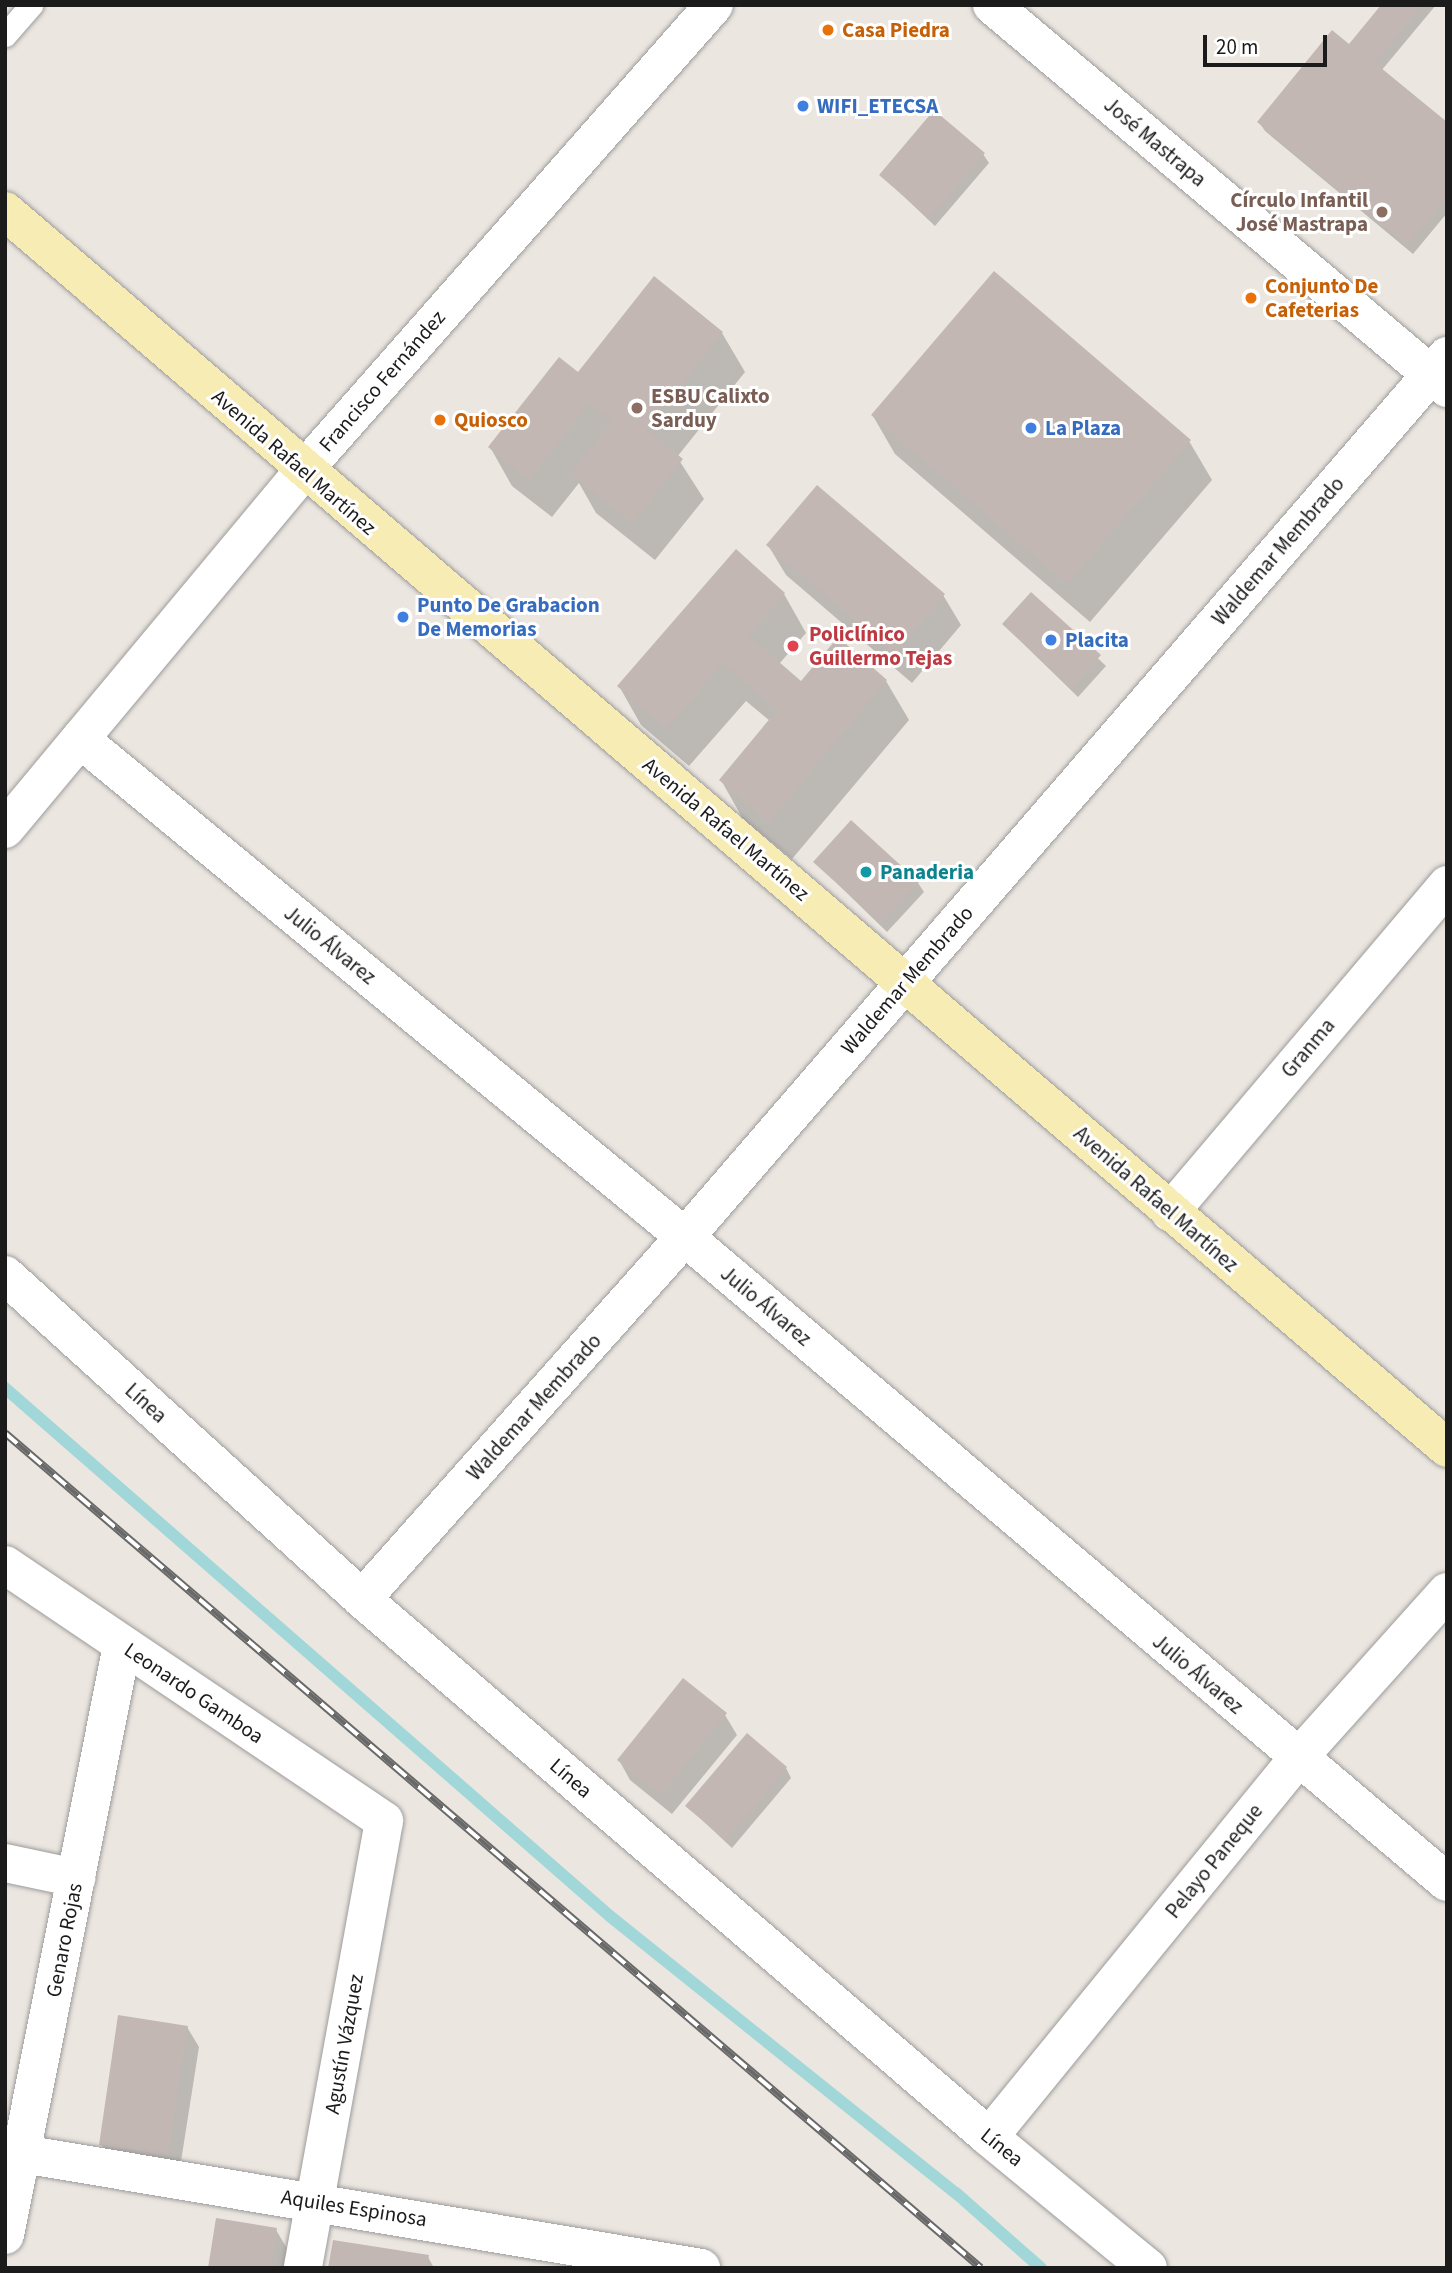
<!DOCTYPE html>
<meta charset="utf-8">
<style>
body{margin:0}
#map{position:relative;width:1452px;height:2273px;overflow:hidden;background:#ece6e0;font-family:"Source Sans 3",sans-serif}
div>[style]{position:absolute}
.shadow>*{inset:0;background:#0003}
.stream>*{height:12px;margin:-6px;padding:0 6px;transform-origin:6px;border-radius:6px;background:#a2d7d9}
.building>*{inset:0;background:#c3b7b4}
.roads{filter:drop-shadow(0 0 2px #9c9c9c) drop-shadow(0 0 2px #9c9c9c)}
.service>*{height:23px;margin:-11.5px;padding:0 11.5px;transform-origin:11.5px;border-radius:11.5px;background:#fff}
.minor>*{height:38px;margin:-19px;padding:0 19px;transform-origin:19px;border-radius:19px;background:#fff}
.tertiary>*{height:38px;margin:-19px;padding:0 19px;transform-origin:19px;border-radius:19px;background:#fff}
.secondary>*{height:38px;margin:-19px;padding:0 19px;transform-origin:19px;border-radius:19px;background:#f6ecb4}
.rail>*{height:8px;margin-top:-4px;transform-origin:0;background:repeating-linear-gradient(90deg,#fff 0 16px,#696969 0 32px);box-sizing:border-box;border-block:2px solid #696969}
.dots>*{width:19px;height:19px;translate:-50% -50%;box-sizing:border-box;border:4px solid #fff;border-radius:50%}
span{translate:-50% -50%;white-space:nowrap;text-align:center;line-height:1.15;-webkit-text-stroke:6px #fff;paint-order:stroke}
.food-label{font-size:21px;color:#c56008;font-weight:700}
.left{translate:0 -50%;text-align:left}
.shop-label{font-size:21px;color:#366cbe;font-weight:700}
.street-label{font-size:21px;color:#1b1b1b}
.education-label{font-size:21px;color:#785e54;font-weight:700}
.right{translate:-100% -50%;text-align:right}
.health-label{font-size:21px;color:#be3a42;font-weight:700}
.culture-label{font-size:21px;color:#0d838f;font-weight:700}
.frame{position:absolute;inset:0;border:7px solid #1b1b1b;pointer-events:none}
.scale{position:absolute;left:1203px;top:35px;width:124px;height:32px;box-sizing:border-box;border:4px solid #1b1b1b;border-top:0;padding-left:9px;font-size:21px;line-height:24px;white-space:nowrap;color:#1b1b1b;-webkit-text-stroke:5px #fff;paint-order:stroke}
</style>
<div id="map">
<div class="shadow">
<i style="clip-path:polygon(1383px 5px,1436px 5px,1381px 71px,1447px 125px,1447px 213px,1413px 254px,1265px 131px,1259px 122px,1349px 46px)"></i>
<i style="clip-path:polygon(983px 154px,989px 163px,935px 226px,881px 175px)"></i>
<i style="clip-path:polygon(722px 333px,745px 372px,677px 457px,704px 499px,655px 560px,596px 513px,579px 483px,552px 517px,512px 486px,490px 447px)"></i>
<i style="clip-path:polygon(873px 416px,1189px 441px,1212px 480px,1090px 622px,895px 454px)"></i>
<i style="clip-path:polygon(768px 545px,943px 595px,961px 625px,912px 683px,786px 575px)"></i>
<i style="clip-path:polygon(784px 594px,806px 633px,779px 664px,801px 684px,886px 681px,909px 720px,792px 859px,743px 819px,721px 780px,770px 721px,746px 701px,689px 766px,641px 725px,619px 686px)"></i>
<i style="clip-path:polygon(1031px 595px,1106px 666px,1078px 697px,1004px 625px)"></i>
<i style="clip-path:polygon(815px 862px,918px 883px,924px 892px,887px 932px)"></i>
<i style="clip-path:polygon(725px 1715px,737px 1735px,672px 1814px,630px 1780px,619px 1760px)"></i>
<i style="clip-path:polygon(786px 1768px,791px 1778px,732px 1848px,687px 1806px)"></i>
<i style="clip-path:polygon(187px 2027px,199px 2047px,179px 2174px,113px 2164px,101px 2144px)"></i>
<i style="clip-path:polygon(276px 2230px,288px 2250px,285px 2268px,210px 2268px)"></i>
<i style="clip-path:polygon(428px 2257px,434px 2268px,330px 2268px)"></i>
</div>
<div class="stream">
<i style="left:5px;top:1388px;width:804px;rotate:41.12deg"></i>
<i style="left:611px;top:1917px;width:442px;rotate:38.7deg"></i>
<i style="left:956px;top:2193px;width:113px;rotate:41.4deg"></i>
</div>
<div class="building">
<i style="clip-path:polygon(1381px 5px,1423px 5px,1375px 63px,1447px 122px,1447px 197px,1407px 245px,1257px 122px,1332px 30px,1349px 44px)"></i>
<i style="clip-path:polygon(934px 110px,985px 153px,929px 218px,879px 175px)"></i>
<i style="clip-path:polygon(994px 271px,1191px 440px,1067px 584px,871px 415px)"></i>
<i style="clip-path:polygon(654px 276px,723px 332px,646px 429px,683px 459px,633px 523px,571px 474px,612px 421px,589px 403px,529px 480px,488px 447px,559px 357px,578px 372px)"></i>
<i style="clip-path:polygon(817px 485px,945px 594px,894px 654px,766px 545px)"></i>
<i style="clip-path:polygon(736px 549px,785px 593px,748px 635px,801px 681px,838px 637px,887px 680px,769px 822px,719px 780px,777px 710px,723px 663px,666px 729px,617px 686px)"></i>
<i style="clip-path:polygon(1031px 592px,1101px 655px,1072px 688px,1002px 624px)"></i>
<i style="clip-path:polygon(851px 820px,919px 882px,881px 923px,813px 862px)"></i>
<i style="clip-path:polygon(683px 1678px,727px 1713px,660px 1795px,617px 1760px)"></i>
<i style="clip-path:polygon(747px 1733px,787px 1767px,726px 1840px,685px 1806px)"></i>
<i style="clip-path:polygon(118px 2015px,188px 2026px,168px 2155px,99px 2145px)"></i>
<i style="clip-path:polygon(216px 2218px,277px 2228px,271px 2268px,208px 2268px)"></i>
<i style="clip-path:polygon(333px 2240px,429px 2255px,427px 2268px,328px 2268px)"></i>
</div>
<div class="roads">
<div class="service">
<i style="left:5px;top:35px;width:40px;rotate:-49deg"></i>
</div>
<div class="minor">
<i style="left:80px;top:739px;width:784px;rotate:39.46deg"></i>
<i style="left:685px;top:1237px;width:998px;rotate:40.25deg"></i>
<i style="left:5px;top:829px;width:466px;rotate:-50.2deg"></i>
<i style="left:303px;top:471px;width:621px;rotate:-48.59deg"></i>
<i style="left:1170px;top:1212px;width:429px;rotate:-49.7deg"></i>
<i style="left:5px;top:1275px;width:482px;rotate:42.2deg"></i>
<i style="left:362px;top:1599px;width:826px;rotate:40.63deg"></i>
<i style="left:989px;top:2137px;width:206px;rotate:39.5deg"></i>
<i style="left:5px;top:1565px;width:457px;rotate:34deg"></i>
<i style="left:384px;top:1821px;width:454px;rotate:100.3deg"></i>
<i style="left:362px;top:1599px;width:485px;rotate:-48.3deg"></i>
<i style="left:685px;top:1237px;width:1165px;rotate:-49.14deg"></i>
<i style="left:5px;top:1863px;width:73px;rotate:11.9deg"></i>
<i style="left:989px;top:2137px;width:489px;rotate:-50.8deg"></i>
<i style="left:1298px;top:1758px;width:223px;rotate:-48.1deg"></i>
<i style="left:5px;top:2151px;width:706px;rotate:9.54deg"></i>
<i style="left:5px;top:2235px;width:601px;rotate:-78.78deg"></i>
</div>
<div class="tertiary">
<i style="left:992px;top:5px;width:595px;rotate:40.09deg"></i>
</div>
<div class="secondary">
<i style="left:5px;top:211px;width:1900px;rotate:40.62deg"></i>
</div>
</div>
<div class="rail">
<i style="left:5px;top:1433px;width:1284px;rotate:40.55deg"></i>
</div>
<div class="dots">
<i style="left:828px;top:30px;background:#e8710a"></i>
<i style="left:803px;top:106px;background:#3f7fe0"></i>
<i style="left:1382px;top:212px;background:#8d6e63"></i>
<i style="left:1251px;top:298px;background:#e8710a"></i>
<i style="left:637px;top:408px;background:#8d6e63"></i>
<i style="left:440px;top:420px;background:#e8710a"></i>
<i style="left:1031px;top:428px;background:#3f7fe0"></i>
<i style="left:403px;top:617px;background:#3f7fe0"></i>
<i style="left:1051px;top:640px;background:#3f7fe0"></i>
<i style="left:793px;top:646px;background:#e0444e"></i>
<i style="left:866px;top:872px;background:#0f9aa8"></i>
</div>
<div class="food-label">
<span class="left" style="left:842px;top:30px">Casa Piedra</span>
<span class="left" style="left:1265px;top:298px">Conjunto De<br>Cafeterias</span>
<span class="left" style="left:454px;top:420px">Quiosco</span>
</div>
<div class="shop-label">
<span class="left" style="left:817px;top:106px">WIFI_ETECSA</span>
<span class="left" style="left:1045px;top:428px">La Plaza</span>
<span class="left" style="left:417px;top:617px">Punto De Grabacion<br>De Memorias</span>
<span class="left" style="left:1065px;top:640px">Placita</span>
</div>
<div class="street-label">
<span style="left:1155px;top:142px;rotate:40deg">José Mastrapa</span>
<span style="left:382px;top:381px;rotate:-49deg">Francisco Fernández</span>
<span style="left:294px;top:462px;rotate:41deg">Avenida Rafael Martínez</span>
<span style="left:1278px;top:551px;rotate:-49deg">Waldemar Membrado</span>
<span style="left:726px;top:829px;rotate:40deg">Avenida Rafael Martínez</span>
<span style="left:330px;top:945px;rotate:39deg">Julio Álvarez</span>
<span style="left:907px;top:980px;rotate:-49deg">Waldemar Membrado</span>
<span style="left:1308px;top:1048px;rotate:-50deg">Granma</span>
<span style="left:1156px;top:1199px;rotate:41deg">Avenida Rafael Martínez</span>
<span style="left:766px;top:1306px;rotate:40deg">Julio Álvarez</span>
<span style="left:146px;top:1403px;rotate:42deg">Línea</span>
<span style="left:534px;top:1407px;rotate:-48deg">Waldemar Membrado</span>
<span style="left:1198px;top:1674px;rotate:40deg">Julio Álvarez</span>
<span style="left:194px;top:1693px;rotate:34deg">Leonardo Gamboa</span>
<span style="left:571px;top:1778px;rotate:41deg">Línea</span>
<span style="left:1214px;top:1861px;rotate:-51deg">Pelayo Paneque</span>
<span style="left:64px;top:1940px;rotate:-79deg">Genaro Rojas</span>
<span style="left:344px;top:2044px;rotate:-80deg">Agustín Vázquez</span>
<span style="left:1002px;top:2147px;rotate:39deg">Línea</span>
<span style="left:354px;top:2208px;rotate:9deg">Aquiles Espinosa</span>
</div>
<div class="education-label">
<span class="right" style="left:1368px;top:212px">Círculo Infantil<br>José Mastrapa</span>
<span class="left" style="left:651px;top:408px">ESBU Calixto<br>Sarduy</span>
</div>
<div class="health-label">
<span class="left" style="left:809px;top:646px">Policlínico<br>Guillermo Tejas</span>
</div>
<div class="culture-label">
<span class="left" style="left:880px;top:872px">Panaderia</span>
</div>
<div class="frame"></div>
<div class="scale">20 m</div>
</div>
